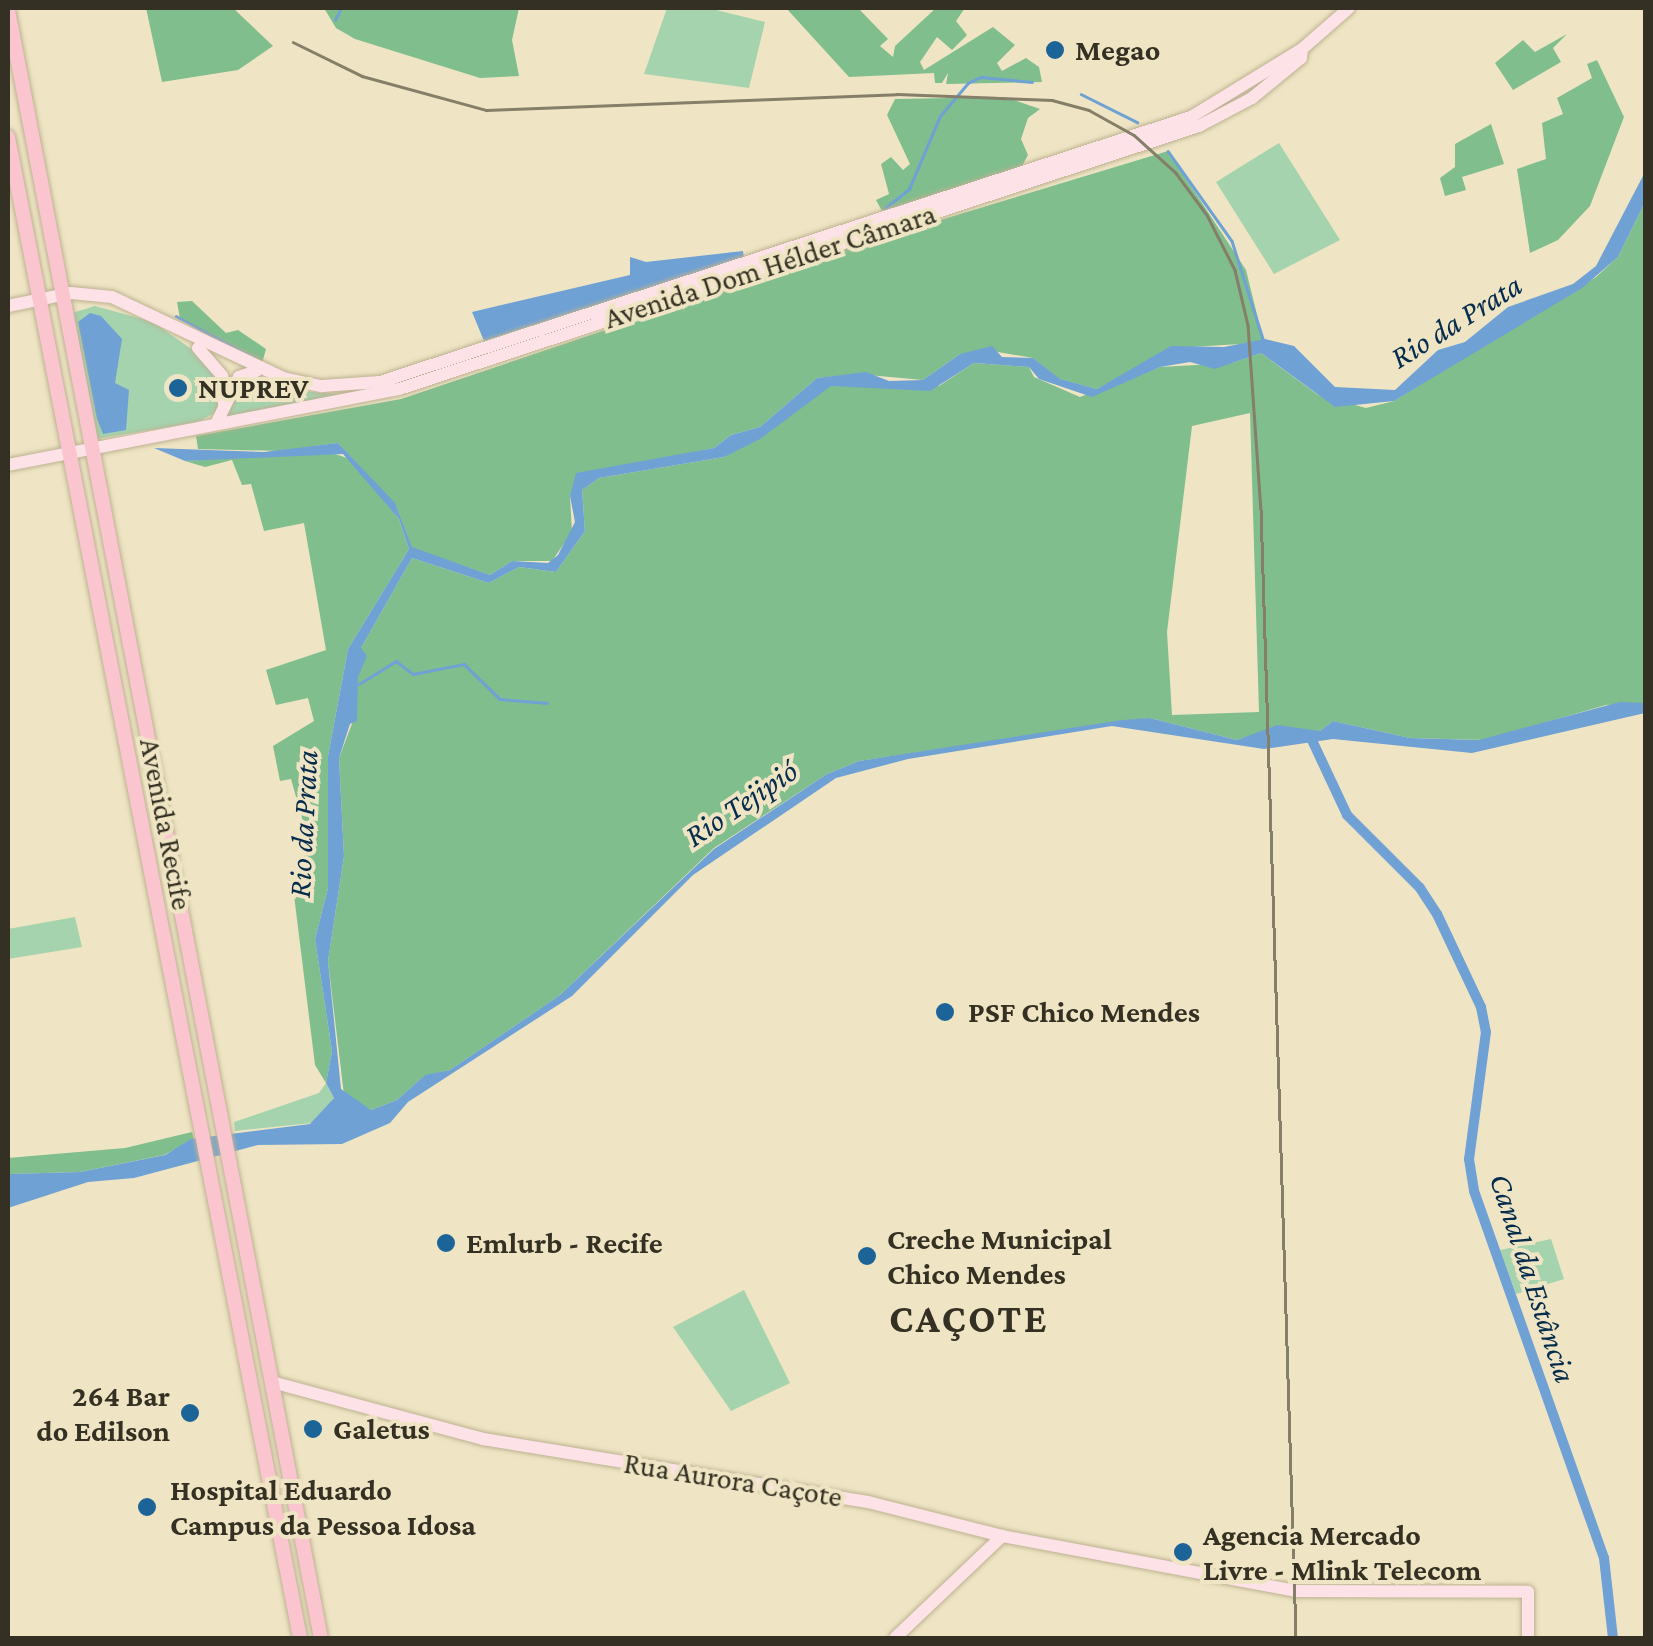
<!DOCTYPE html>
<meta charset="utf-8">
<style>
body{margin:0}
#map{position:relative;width:1653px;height:1646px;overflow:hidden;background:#efe5c4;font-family:"Crimson Pro",serif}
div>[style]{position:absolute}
.green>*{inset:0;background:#a5d3ae}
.forest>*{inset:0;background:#80be8e}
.water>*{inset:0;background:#6fa1d5}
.stream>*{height:2.5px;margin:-1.25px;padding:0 1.25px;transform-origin:1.25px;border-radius:1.25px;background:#6fa1d5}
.canal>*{height:10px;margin:-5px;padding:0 5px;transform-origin:5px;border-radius:5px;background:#6fa1d5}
.roads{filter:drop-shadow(0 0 2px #bcb292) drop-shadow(0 0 2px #bcb292)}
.secondary>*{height:12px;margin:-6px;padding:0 6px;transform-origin:6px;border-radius:6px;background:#fde2e7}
.primary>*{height:14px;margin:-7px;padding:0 7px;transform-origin:7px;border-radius:7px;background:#fbc5cf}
.tram>*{height:2.5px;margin:-1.25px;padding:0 1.25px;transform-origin:1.25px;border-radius:1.25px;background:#857f69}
.dots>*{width:28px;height:28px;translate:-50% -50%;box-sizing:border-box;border:5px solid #efe5c4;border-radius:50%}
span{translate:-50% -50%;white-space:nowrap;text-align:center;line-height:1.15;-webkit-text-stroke:8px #efe5c4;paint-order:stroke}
.poi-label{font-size:30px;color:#343023;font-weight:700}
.left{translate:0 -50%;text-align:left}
.right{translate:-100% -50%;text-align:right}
.street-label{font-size:30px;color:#343023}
.water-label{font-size:32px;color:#062c4d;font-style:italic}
.district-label{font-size:40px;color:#343023;font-weight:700;letter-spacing:2.5px}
.frame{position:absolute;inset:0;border:10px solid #343023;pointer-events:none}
</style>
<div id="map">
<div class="green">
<i style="clip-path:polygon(667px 8px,708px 8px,765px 22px,749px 88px,644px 74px)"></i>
<i style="clip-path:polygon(1279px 143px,1340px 240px,1274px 274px,1216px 182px)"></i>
<i style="clip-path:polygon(95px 306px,153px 322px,204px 358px,214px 367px,222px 397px,215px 413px,198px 422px,96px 439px,72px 313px)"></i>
<i style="clip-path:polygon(251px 373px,302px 391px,356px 396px,224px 419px)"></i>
<i style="clip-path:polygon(75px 917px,82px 947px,8px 959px,8px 929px)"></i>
<i style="clip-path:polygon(326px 1083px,334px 1098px,312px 1123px,235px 1131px,234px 1122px,319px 1093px)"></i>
<i style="clip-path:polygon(1551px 1239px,1564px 1279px,1516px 1294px,1500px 1250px)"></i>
<i style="clip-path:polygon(744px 1290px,790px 1383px,731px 1411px,673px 1327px)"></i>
</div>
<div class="forest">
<i style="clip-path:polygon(146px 8px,233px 8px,273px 46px,238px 70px,162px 82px)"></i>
<i style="clip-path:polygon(324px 8px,519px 8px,512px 40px,519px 76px,480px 78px,355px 39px,336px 28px)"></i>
<i style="clip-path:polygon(786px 8px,858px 8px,888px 39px,880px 46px,893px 57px,895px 46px,936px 8px,965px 8px,956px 21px,967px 35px,952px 50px,937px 37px,920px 62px,924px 70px,993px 27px,1015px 45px,997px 63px,1002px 71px,1026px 58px,1039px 67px,1042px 82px,946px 84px,948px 73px,942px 83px,935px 83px,934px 73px,849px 77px)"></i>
<i style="clip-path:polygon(1567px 34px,1553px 48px,1561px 62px,1513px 90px,1495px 63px,1523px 40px,1535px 52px)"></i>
<i style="clip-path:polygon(1597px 60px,1624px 117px,1590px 206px,1558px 240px,1530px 253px,1517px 169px,1546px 159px,1542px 123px,1563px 114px,1557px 98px,1592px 78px,1587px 64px)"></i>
<i style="clip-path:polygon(1005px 97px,1040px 109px,1028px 118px,1021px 139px,1028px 155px,1021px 168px,882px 211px,876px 200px,889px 194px,881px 164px,891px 157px,903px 170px,910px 164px,887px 115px,895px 99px)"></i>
<i style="clip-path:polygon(1491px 124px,1504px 164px,1462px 177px,1466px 190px,1445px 196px,1440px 178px,1455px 167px,1455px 144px)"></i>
<i style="clip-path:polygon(1168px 151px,1246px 270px,1263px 339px,1257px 343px,1174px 348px,1097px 389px,1059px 379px,1033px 358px,992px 351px,960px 354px,923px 380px,857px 374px,817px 378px,760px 427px,731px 435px,714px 448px,579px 476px,570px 496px,572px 532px,552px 561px,512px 561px,490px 575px,412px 548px,396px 506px,338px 443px,280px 451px,198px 449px,196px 436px,401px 399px,851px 247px)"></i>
<i style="clip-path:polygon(evenodd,1645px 202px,1645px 703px,1606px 705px,1484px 740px,1410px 738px,1333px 721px,1320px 731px,1272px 729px,1237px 740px,1150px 718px,859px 761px,827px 774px,714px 848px,560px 995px,450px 1070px,424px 1076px,397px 1100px,371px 1110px,344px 1095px,328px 961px,344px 856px,339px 758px,353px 721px,361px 648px,412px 558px,489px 583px,519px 567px,556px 572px,585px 531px,582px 490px,599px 478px,724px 457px,830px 386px,939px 386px,974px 363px,1029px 367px,1034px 377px,1080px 397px,1160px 367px,1232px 363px,1261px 353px,1318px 395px,1366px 408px,1394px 401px,1596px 277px,1618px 257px,1645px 202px,1250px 413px,1259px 712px,1172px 715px,1167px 632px,1192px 426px,1250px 413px)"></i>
<i style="clip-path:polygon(192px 301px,226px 333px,238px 330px,266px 349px,261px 367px,180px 319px,177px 302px)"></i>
<i style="clip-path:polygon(326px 451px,350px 459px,399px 519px,409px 549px,348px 649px,328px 756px,328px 888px,315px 939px,332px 1051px,326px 1083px,315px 1065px,292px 879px,305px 865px,304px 825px,291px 779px,280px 781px,273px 746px,314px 721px,308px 698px,276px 705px,266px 670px,326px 650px,304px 523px,264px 531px,251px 484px,242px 485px,232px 460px,205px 467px,185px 461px)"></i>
<i style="clip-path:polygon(192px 1132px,194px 1139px,164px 1155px,80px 1172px,8px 1174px,8px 1158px,125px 1148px)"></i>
</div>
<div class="water">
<i style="clip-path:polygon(1645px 172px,1645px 202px,1618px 257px,1582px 288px,1394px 401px,1335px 407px,1261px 353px,1215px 369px,1190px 362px,1160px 367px,1092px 397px,1039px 379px,1029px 367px,974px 363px,930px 391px,831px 386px,760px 439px,724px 457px,599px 478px,582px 490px,585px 531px,556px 572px,519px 567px,489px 583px,412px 558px,361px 648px,367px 656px,358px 677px,357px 721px,350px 724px,339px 758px,344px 856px,328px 961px,341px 1089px,371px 1110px,397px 1100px,425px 1075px,450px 1070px,560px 995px,714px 849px,827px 774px,859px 761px,1122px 720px,1150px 718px,1237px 740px,1277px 725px,1320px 731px,1333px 721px,1410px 738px,1479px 740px,1620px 702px,1645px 703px,1645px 713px,1472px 753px,1333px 739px,1264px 749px,1112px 726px,908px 759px,836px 778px,693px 875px,572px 996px,408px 1102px,390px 1123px,342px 1144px,258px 1145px,134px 1178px,88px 1182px,8px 1208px,8px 1174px,80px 1172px,165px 1155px,191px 1139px,310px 1124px,334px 1098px,326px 1083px,332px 1051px,315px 939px,328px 888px,328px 756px,348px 649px,409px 549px,399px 519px,343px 454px,185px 461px,154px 448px,264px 452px,338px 443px,395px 503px,412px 547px,490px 575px,512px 561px,548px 563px,558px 555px,575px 522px,570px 496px,576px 473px,714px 448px,731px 435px,760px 427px,817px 378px,866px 372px,889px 381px,923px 380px,960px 354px,992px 346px,1002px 357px,1033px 358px,1060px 379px,1097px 389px,1171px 346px,1224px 347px,1265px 339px,1294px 346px,1335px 387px,1395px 390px,1438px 350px,1465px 342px,1508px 307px,1573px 284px,1596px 266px)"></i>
<i style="clip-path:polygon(743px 251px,744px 258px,484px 341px,472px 312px,630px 275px,630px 257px,646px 262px)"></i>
<i style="clip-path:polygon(90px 313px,101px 316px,122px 339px,115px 383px,129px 390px,126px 430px,103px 434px,97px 419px,78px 322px)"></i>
</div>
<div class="stream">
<i style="left:335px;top:20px;width:13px;rotate:-63deg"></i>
<i style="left:1081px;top:94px;width:63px;rotate:26.6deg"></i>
<i style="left:1168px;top:151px;width:110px;rotate:54.6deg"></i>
<i style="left:1232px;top:241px;width:103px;rotate:72.4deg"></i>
<i style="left:885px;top:208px;width:31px;rotate:-38deg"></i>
<i style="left:909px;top:189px;width:79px;rotate:-67deg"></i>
<i style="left:940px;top:116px;width:43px;rotate:-49.7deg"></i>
<i style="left:968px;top:83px;width:14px;rotate:-25deg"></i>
<i style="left:981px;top:77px;width:51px;rotate:5.6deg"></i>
<i style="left:176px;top:316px;width:89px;rotate:28deg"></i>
<i style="left:359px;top:684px;width:44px;rotate:-31.9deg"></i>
<i style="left:396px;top:661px;width:21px;rotate:37deg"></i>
<i style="left:413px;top:674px;width:52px;rotate:-11.1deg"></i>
<i style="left:464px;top:664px;width:50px;rotate:44.2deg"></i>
<i style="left:500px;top:699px;width:47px;rotate:4.9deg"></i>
</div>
<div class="canal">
<i style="left:1311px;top:738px;width:85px;rotate:64.9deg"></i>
<i style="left:1347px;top:815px;width:103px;rotate:45deg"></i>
<i style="left:1420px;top:888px;width:31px;rotate:57deg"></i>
<i style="left:1437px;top:914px;width:103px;rotate:64.7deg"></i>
<i style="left:1481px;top:1007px;width:25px;rotate:79deg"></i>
<i style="left:1486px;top:1032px;width:128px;rotate:97.6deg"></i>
<i style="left:1469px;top:1159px;width:32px;rotate:81deg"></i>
<i style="left:1474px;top:1191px;width:389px;rotate:70.5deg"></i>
<i style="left:1604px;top:1558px;width:81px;rotate:83.6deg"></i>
</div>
<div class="roads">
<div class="secondary">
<i style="left:8px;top:306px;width:64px;rotate:-11.7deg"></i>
<i style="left:71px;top:293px;width:41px;rotate:5.6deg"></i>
<i style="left:112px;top:297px;width:189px;rotate:25.3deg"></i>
<i style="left:283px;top:378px;width:40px;rotate:12deg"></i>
<i style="left:322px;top:386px;width:58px;rotate:-3.9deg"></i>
<i style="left:380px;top:382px;width:853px;rotate:-18.1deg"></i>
<i style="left:1191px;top:117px;width:130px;rotate:-31.5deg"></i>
<i style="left:1302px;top:49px;width:62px;rotate:-41.1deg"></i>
<i style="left:198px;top:348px;width:37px;rotate:49deg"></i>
<i style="left:222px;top:376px;width:27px;rotate:86deg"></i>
<i style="left:217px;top:422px;width:50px;rotate:-63.9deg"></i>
<i style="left:239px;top:377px;width:18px;rotate:-19deg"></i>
<i style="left:8px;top:465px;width:398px;rotate:-11deg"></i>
<i style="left:399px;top:389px;width:842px;rotate:-18.2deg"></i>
<i style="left:1199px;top:126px;width:60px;rotate:-27.8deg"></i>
<i style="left:1252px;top:98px;width:63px;rotate:-39.2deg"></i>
<i style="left:1301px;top:58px;width:9px;rotate:-84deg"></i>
<i style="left:272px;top:1382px;width:219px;rotate:15.1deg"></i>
<i style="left:483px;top:1439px;width:390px;rotate:9.3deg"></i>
<i style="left:868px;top:1502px;width:138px;rotate:14.2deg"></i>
<i style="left:1002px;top:1536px;width:298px;rotate:10.6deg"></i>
<i style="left:1295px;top:1591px;width:233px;rotate:0.2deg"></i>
<i style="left:1528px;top:1592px;width:46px;rotate:90deg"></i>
<i style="left:895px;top:1638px;width:148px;rotate:-43.6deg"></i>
</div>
<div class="primary">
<i style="left:8px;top:10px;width:1658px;rotate:79.12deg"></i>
<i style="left:8px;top:137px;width:1529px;rotate:78.99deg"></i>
</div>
</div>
<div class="tram">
<i style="left:293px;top:42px;width:77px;rotate:26.2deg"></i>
<i style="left:362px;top:76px;width:129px;rotate:15.3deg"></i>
<i style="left:486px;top:110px;width:411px;rotate:-2.2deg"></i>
<i style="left:897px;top:94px;width:155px;rotate:2.2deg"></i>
<i style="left:1052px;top:100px;width:38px;rotate:15deg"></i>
<i style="left:1089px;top:110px;width:51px;rotate:29.1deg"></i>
<i style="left:1134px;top:135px;width:57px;rotate:42.1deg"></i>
<i style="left:1176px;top:173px;width:52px;rotate:53.6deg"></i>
<i style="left:1207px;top:215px;width:62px;rotate:63deg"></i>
<i style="left:1235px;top:270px;width:57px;rotate:76.7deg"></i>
<i style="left:1248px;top:325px;width:184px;rotate:86deg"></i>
<i style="left:1261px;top:509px;width:1130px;rotate:88.22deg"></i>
</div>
<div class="dots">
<i style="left:1055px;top:50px;background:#1c6397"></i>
<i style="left:178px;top:388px;background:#1c6397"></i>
<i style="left:945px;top:1012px;background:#1c6397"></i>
<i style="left:446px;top:1243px;background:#1c6397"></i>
<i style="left:867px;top:1256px;background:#1c6397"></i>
<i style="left:190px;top:1413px;background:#1c6397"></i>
<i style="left:313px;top:1429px;background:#1c6397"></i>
<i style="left:147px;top:1507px;background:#1c6397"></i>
<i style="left:1183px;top:1552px;background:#1c6397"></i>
</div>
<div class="poi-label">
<span class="left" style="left:1075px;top:50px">Megao</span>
<span class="left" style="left:198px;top:388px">NUPREV</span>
<span class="left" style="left:968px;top:1012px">PSF Chico Mendes</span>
<span class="left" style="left:887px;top:1256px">Creche Municipal<br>Chico Mendes</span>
<span class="left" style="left:466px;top:1243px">Emlurb - Recife</span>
<span class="right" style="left:170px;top:1413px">264 Bar<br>do Edilson</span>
<span class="left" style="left:333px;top:1429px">Galetus</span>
<span class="left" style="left:170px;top:1507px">Hospital Eduardo<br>Campus da Pessoa Idosa</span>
<span class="left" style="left:1203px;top:1552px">Agencia Mercado<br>Livre - Mlink Telecom</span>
</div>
<div class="street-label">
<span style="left:770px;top:266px;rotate:-18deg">Avenida Dom Hélder Câmara</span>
<span style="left:166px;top:824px;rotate:79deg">Avenida Recife</span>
<span style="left:733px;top:1480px;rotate:9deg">Rua Aurora Caçote</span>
</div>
<div class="water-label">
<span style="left:1456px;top:321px;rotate:-32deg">Rio da Prata</span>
<span style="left:741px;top:803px;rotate:-34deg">Rio Tejipió</span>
<span style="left:303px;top:824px;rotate:-87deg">Rio da Prata</span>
<span style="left:1533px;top:1278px;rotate:72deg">Canal da Estância</span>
</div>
<div class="district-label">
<span style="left:969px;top:1319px">CAÇOTE</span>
</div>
<div class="frame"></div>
</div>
